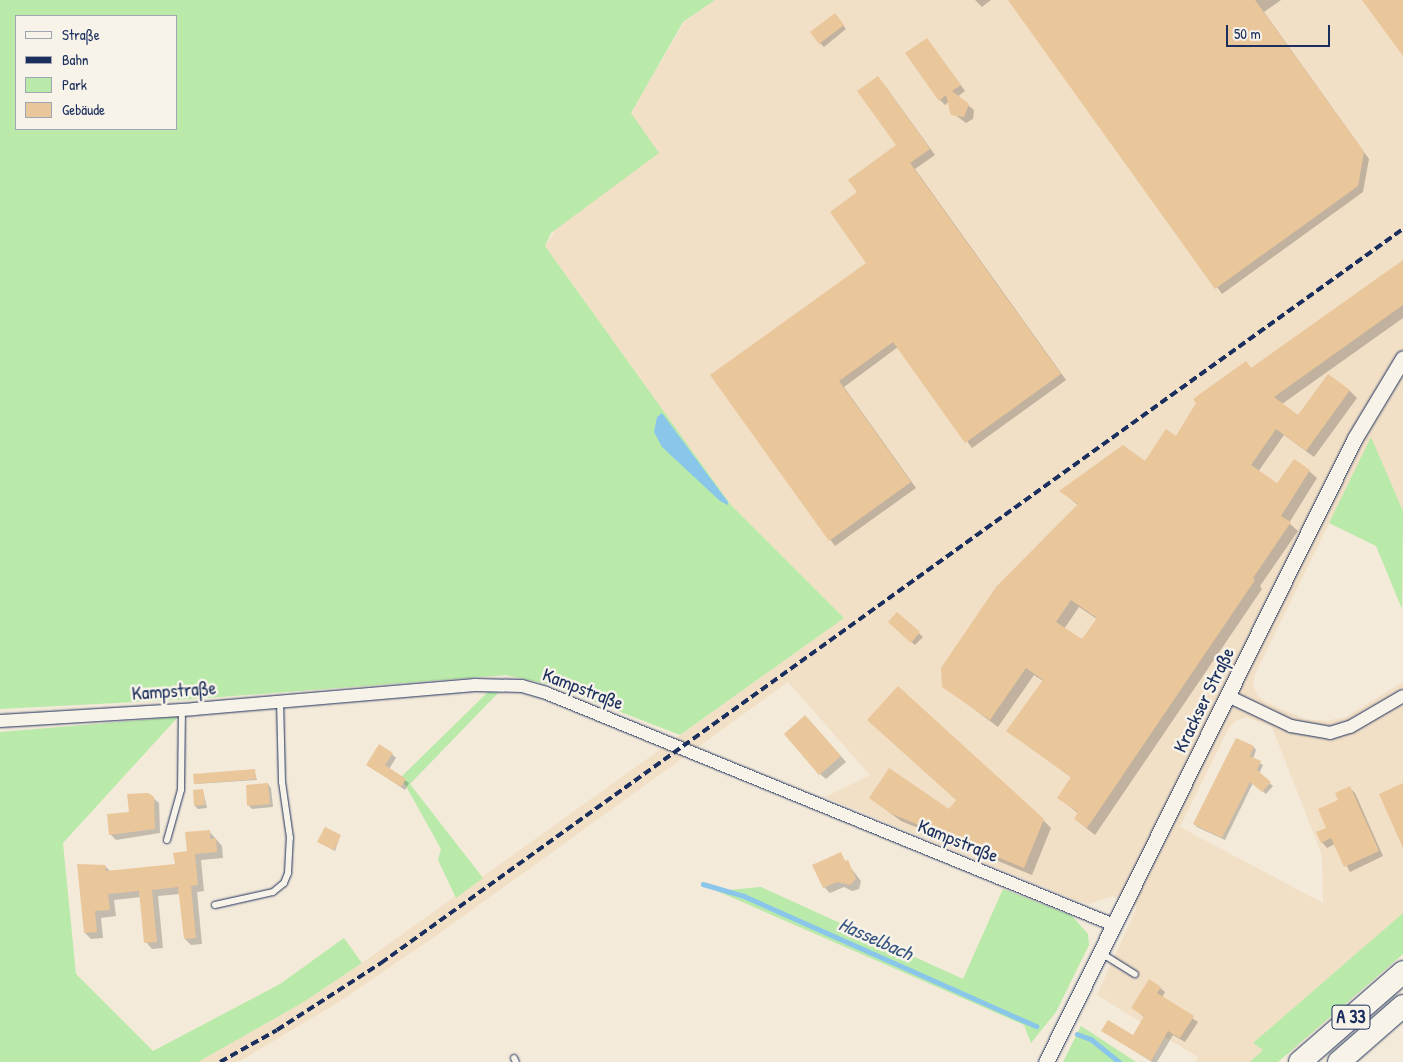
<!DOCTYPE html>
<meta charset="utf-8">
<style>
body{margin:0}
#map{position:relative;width:1403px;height:1062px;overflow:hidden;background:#f4ead9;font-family:"Patrick Hand",sans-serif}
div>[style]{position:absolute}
.built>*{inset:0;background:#f1dfc6}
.green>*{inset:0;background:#b9eaa9}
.water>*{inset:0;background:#8ac6ea}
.shadow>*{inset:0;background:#0003}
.stream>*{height:4.5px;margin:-2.25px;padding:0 2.25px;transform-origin:2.25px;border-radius:2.25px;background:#8ac6ea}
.building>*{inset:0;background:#eac69b}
.roads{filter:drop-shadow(0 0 1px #1b2f5e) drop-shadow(0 0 1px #1b2f5e)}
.service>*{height:6px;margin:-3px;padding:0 3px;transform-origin:3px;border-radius:3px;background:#f7f3e8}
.minor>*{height:12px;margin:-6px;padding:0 6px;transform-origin:6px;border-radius:6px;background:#f7f3e8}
.tertiary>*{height:15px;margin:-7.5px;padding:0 7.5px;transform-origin:7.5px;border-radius:7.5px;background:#f7f3e8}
.motorway>*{height:22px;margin:-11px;padding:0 11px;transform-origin:11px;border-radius:11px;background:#f7f3e8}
.rail>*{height:4px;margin-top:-2px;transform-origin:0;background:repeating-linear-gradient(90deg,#1b2f5e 0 8px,transparent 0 12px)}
span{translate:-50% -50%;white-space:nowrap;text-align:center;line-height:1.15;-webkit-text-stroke:5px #f7f3e8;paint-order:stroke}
.shield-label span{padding:1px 4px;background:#f7f3e8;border:1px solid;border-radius:4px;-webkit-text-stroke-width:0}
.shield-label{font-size:18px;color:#1b2f5e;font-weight:700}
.street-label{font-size:19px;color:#1b2f5e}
.water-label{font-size:20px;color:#375581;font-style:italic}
.legend{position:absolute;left:15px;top:15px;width:162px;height:115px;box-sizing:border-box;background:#f7f3e8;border:1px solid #9fa5b1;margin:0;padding:6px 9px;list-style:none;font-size:15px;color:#1b2f5e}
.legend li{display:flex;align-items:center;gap:10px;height:25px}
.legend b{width:25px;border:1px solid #9fa5b1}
.scale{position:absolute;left:1226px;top:25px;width:104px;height:22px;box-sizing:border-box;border:2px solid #1b2f5e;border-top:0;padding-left:6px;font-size:15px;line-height:18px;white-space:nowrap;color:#1b2f5e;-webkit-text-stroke:4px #f7f3e8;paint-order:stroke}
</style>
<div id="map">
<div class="built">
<i style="clip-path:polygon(evenodd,715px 0,1403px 0,1403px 511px,1371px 438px,1255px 674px,1253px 685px,1257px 695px,1265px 702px,1305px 719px,1326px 721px,1346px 717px,1403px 682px,1403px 913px,1253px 1043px,1264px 1050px,1250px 1062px,1195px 1062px,1198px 1057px,1097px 995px,1137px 907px,1113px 896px,1089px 904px,1075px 900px,825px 797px,870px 775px,788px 682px,440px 933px,337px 1003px,238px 1062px,198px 1062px,302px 1003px,362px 963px,844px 618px,731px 505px,545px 246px,631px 113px,684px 22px,715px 0,1246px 717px,1272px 727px,1322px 855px,1323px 903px,1180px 827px,1228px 729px,1235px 721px,1246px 717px)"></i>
</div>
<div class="green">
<i style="clip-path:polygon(evenodd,0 0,715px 0,683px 22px,631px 113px,659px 153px,551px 233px,545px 246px,731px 505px,844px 618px,680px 735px,548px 684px,506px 675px,195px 699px,0 709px,0 0,16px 16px,176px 16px,176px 129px,16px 129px,16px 16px)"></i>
<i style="clip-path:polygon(1371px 437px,1403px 511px,1402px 609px,1376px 546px,1329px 523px)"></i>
<i style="clip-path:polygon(488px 692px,498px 693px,410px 784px,483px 878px,456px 898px,438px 860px,441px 849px,401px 777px)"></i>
<i style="clip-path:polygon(178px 717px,63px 843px,76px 974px,153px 1051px,280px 984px,344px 938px,362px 963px,302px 1003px,198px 1062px,0 1062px,0 732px)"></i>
<i style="clip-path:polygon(761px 887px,963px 979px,1003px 889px,1072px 916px,1088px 934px,1089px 945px,1056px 1012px,1031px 1043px,1024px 1025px,717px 891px)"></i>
<i style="clip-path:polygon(1403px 913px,1403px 954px,1278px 1062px,1250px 1062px,1263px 1050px,1253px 1043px)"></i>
<i style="clip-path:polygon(1081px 1026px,1107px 1043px,1136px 1062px,1063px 1062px)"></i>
</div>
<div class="water">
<i style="clip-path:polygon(662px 413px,728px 502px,728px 505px,720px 501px,662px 447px,654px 432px,657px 417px)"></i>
</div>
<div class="shadow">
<i style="clip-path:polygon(975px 0,991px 0,982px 7px)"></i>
<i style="clip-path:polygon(1010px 0,1281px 0,1264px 12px,1369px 159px,1363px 192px,1222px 294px)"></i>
<i style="clip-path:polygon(838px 18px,846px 29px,824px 47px,820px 43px)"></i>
<i style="clip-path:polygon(927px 39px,965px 91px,957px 97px,974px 110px,973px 119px,966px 123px,950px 111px,948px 102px,945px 105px,940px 100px)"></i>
<i style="clip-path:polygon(883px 83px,935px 155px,915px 169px,1066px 380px,972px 448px,898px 347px,844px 387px,916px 488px,835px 546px,712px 375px,868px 263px,859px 193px,898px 146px)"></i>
<i style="clip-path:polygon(evenodd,1403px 261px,1403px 318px,1282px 404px,1299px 417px,1349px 390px,1357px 398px,1314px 457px,1284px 435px,1258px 472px,1277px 485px,1309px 471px,1317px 478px,1289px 523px,1298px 531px,1260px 586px,1262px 589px,1095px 835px,1075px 819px,1079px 814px,1059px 798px,1072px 778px,1008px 731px,1043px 681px,1034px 675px,998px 727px,943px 686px,1078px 505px,1061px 491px,1145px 462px,1176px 437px,1246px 363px,1252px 369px,1403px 261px,1079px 607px,1097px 619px,1082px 641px,1064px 629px,1079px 607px)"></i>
<i style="clip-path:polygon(897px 614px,923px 637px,915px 645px,889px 622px)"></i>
<i style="clip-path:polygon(811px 722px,846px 762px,826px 779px,820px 774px)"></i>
<i style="clip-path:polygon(1254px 747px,1256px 750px,1253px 759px,1263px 765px,1259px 774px,1273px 786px,1266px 794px,1253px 783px,1225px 840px,1197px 827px,1194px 824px)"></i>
<i style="clip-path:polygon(392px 754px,396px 758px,389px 769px,409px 783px,405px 790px,368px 765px)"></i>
<i style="clip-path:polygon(254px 770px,257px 780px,195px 784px)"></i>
<i style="clip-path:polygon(268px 784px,271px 788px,273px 807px,252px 809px,249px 806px)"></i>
<i style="clip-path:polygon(1350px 788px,1355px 793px,1383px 856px,1350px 872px,1335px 844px,1327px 848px,1322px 842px)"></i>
<i style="clip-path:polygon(203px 791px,207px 808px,198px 809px,195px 806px)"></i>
<i style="clip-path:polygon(153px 798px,159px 803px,160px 833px,116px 840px,111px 835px,130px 813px)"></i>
<i style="clip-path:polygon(870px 798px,949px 811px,957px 801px,1043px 820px,1051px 828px,1032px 875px,901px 821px)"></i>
<i style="clip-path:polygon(209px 831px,222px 846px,223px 858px,201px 860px,204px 891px,197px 892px,202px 944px,191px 945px,185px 939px,180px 894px,158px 896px,163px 948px,152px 949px,146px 942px,141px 897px,114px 900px,116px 916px,101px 918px,103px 938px,91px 939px,85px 933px,105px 866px,111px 872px,176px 865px)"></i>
<i style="clip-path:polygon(340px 836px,335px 851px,320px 843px)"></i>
<i style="clip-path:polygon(840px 854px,861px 881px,859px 889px,852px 891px,844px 887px,830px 893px,824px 887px)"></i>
<i style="clip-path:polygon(1160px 988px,1165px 992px,1162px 998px,1198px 1022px,1185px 1042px,1173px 1035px,1157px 1062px,1152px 1062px,1103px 1031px,1133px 1036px,1144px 1017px,1133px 1008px)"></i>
</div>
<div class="stream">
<i style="left:703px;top:884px;width:43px;rotate:16.3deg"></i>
<i style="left:744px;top:896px;width:320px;rotate:24deg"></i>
<i style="left:1077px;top:1034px;width:15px;rotate:20deg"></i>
<i style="left:1091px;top:1039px;width:36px;rotate:39deg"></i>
</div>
<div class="building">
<i style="clip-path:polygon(1008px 0,1255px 0,1364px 152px,1358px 186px,1215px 289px)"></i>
<i style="clip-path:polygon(1362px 0,1403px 0,1403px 56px)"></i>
<i style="clip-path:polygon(835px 13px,844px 25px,819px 44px,810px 32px)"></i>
<i style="clip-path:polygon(927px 38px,961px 85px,952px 91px,969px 104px,964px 117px,951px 115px,946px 95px,939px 101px,905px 53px)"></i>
<i style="clip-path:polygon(878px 76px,930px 149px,910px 163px,1061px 374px,965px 443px,893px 342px,839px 381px,911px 482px,829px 541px,710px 375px,866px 263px,830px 212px,857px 192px,848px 180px,896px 145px,857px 91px)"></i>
<i style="clip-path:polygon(evenodd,1403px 260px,1403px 305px,1274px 397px,1298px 415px,1328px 374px,1350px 390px,1306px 451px,1276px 429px,1251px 465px,1277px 483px,1294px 459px,1310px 470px,1281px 516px,1291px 522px,1253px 578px,1255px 580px,1087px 828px,1074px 819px,1078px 812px,1057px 798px,1071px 777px,1006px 731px,1043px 680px,1026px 668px,990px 720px,942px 687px,941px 668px,996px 587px,1078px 504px,1059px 491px,1123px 445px,1145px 461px,1166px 429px,1176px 436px,1196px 403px,1193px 399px,1246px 361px,1251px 368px,1403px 260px,1071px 600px,1097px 618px,1082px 639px,1056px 622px,1071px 600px)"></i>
<i style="clip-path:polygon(897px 612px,920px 632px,911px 643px,888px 622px)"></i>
<i style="clip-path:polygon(898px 686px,1044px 819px,1024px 868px,892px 814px,869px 798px,889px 768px,949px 809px,956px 800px,867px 720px)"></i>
<i style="clip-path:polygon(805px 715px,841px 756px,819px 775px,784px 734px)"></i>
<i style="clip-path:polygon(1236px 738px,1254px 746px,1250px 756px,1261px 761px,1257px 770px,1271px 782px,1262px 792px,1250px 782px,1222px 838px,1193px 824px)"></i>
<i style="clip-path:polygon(379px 744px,393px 753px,385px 765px,406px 779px,401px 787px,366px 765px)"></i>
<i style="clip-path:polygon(255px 769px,256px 779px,194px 784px,193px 774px)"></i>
<i style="clip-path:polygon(268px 783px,270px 804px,247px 806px,246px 785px)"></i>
<i style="clip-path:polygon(1403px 783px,1403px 848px,1379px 794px)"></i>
<i style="clip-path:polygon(1350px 786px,1379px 851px,1344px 867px,1331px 838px,1321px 843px,1316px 832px,1326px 828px,1318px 809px,1338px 800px,1335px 793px)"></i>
<i style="clip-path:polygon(203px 789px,205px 805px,194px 806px,193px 790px)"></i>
<i style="clip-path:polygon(148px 793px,154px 797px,155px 829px,109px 835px,107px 814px,129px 812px,127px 794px)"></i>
<i style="clip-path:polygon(325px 827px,341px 835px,334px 850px,317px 842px)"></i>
<i style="clip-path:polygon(210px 830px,210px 839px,216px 838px,217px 852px,195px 854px,198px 885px,191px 886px,196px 938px,184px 939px,178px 887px,152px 890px,157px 942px,144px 943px,139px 891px,108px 894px,110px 910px,95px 911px,97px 932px,84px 933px,77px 864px,105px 865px,106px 871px,175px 864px,173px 853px,187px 851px,185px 832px)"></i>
<i style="clip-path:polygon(841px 852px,845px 861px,848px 860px,856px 879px,850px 885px,837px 882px,823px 888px,812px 865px)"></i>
<i style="clip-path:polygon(1149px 979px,1161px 987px,1157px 993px,1194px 1016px,1180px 1038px,1168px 1031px,1151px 1061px,1101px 1031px,1108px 1020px,1133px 1035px,1144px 1016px,1131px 1008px)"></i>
</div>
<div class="roads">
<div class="service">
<i style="left:167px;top:840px;width:52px;rotate:-74.4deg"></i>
<i style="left:181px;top:790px;width:80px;rotate:-89.3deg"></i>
<i style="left:215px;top:905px;width:59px;rotate:-12.6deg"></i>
<i style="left:273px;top:892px;width:14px;rotate:-39deg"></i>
<i style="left:284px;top:883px;width:11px;rotate:-68deg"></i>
<i style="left:288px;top:873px;width:35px;rotate:-87deg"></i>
<i style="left:290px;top:838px;width:57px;rotate:-98.1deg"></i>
<i style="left:282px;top:782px;width:80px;rotate:-91.4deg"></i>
<i style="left:1101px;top:953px;width:40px;rotate:32deg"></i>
<i style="left:514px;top:1058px;width:4px;rotate:63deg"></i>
</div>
<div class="minor">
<i style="left:1228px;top:696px;width:70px;rotate:25.5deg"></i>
<i style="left:1291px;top:726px;width:40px;rotate:10deg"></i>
<i style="left:1330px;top:733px;width:21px;rotate:-17deg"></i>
<i style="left:1350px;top:727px;width:61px;rotate:-30.3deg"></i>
<i style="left:0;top:721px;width:194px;rotate:-3.5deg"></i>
<i style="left:194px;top:709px;width:282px;rotate:-4.9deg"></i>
<i style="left:475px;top:685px;width:47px;rotate:1.2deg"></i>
<i style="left:522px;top:686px;width:25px;rotate:16deg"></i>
<i style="left:546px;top:693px;width:614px;rotate:22.22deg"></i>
</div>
<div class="tertiary">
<i style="left:1046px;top:1062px;width:696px;rotate:-63.66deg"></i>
<i style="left:1355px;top:438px;width:93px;rotate:-59deg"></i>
</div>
<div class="motorway">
<i style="left:1300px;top:1062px;width:137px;rotate:-41.1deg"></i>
<i style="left:1339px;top:1062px;width:85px;rotate:-41.2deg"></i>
</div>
</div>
<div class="rail">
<i style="left:220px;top:1062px;width:65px;rotate:-29.3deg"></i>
<i style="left:277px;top:1030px;width:124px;rotate:-32.8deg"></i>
<i style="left:381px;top:963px;width:1258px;rotate:-35.69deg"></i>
</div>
<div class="shield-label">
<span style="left:1351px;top:1017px">A 33</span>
</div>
<div class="street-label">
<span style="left:583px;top:689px;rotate:21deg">Kampstraße</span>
<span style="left:174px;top:691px;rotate:-4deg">Kampstraße</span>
<span style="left:1204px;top:700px;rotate:-64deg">Krackser Straße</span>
<span style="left:958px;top:841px;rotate:22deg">Kampstraße</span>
</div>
<div class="water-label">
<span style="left:876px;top:938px;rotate:24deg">Hasselbach</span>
</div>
<ul class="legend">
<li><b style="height:6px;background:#f7f3e8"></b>Straße</li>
<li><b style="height:6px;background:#1b2f5e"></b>Bahn</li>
<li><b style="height:14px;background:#b9eaa9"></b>Park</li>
<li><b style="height:14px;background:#eac69b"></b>Gebäude</li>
</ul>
<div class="scale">50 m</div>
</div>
